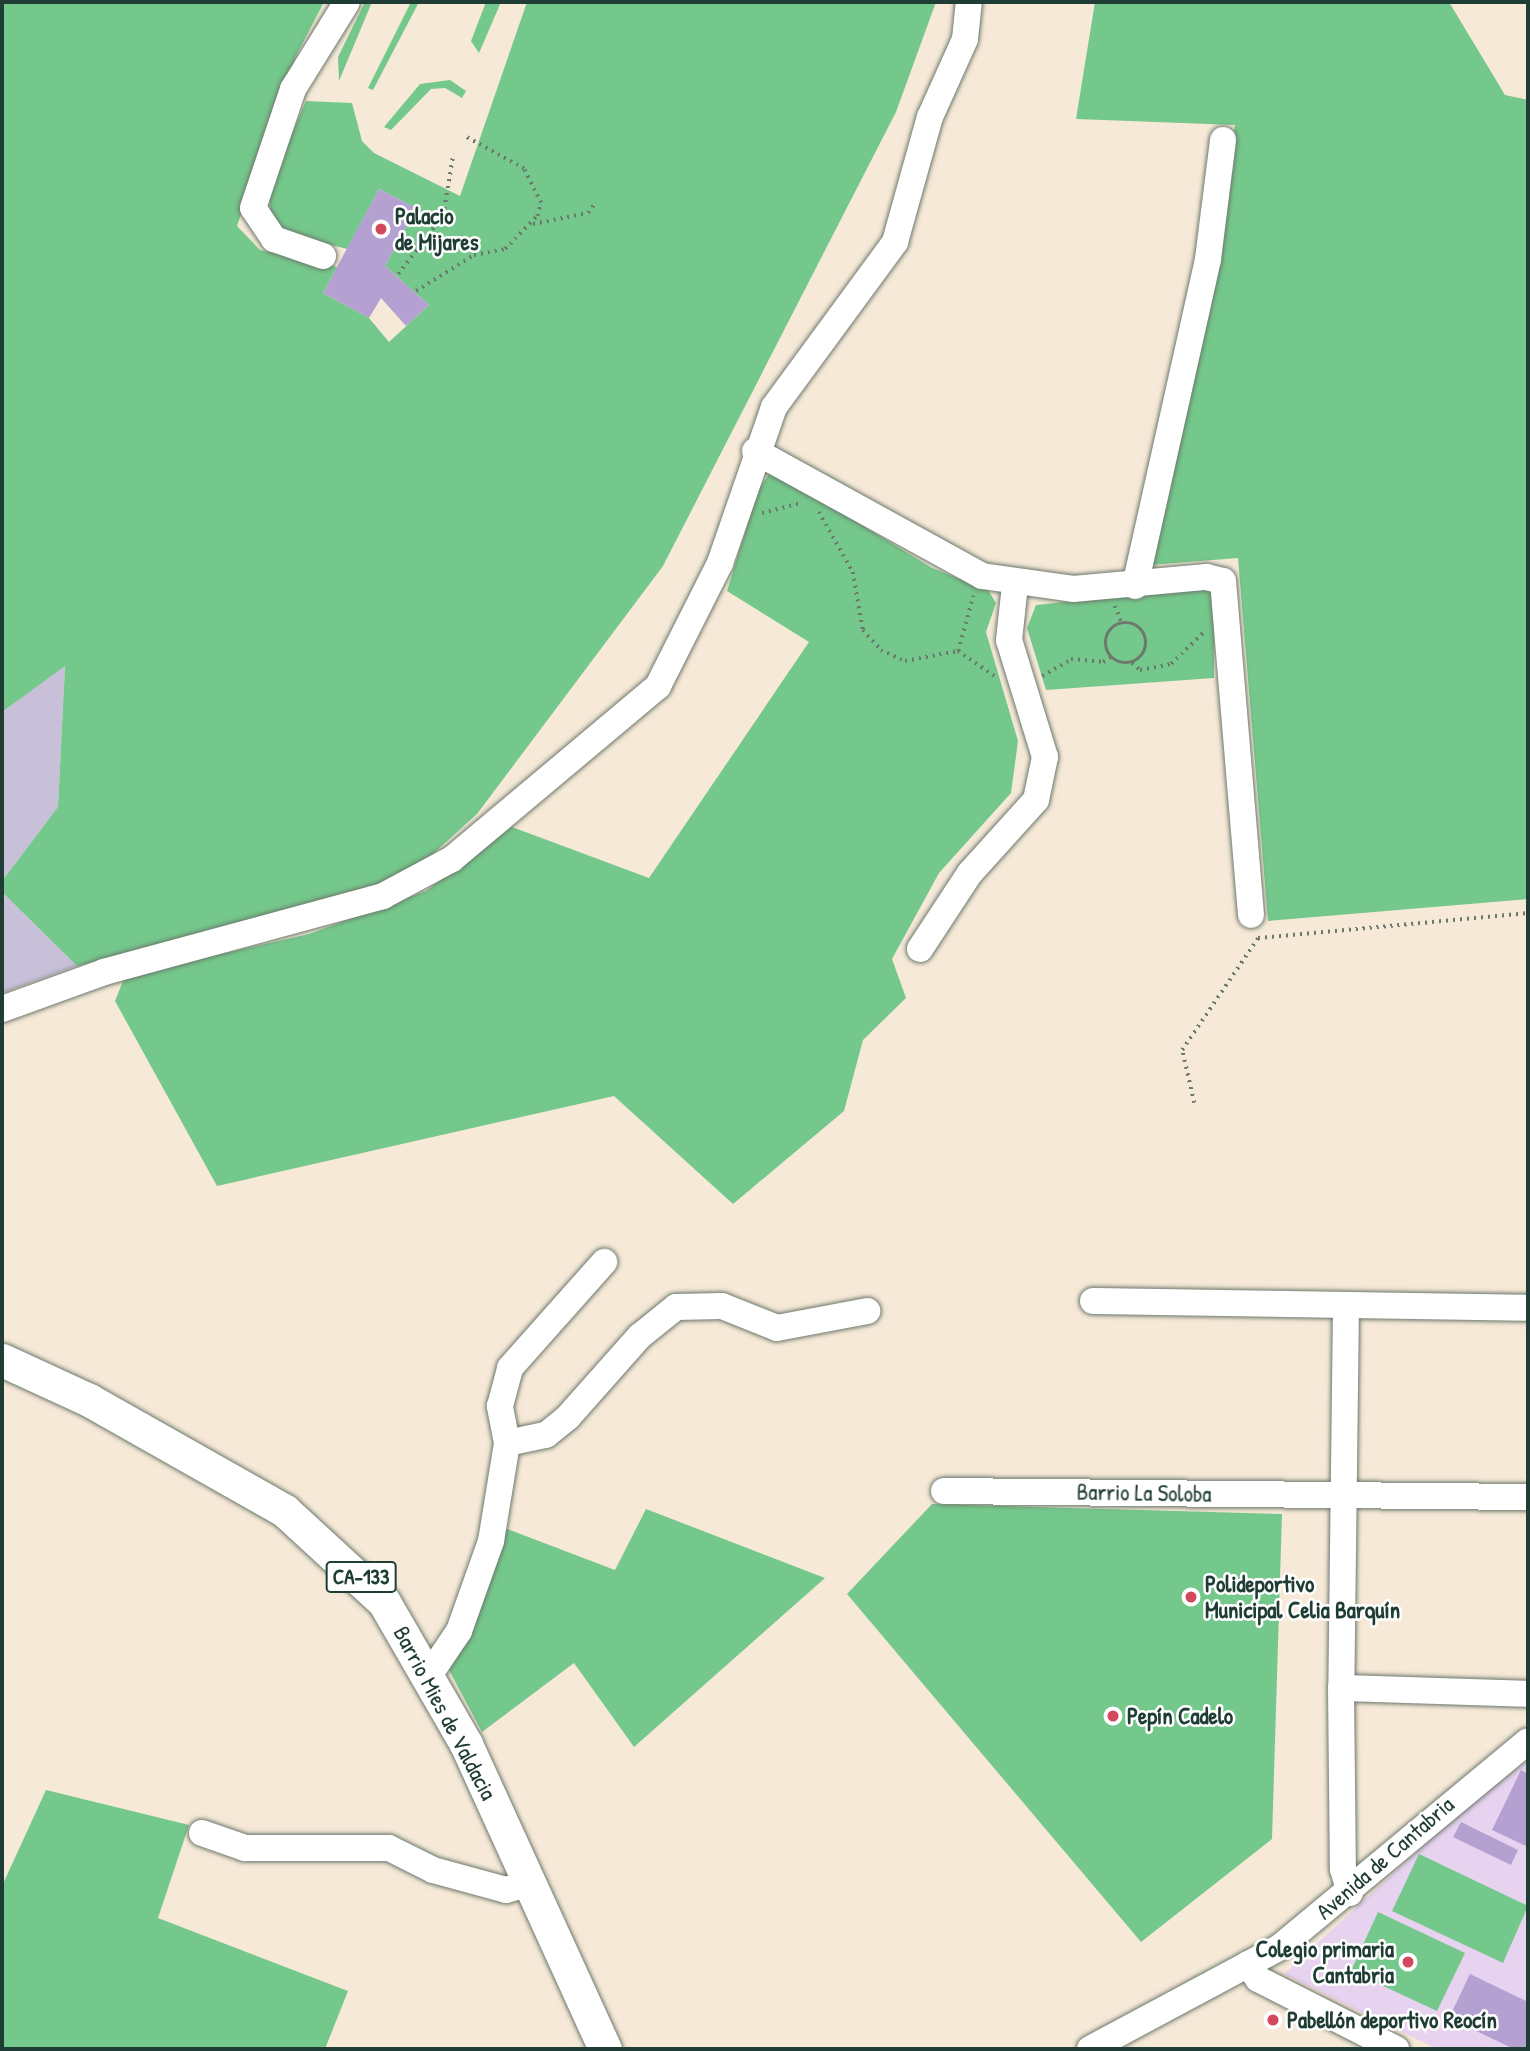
<!DOCTYPE html>
<meta charset="utf-8">
<style>
body{margin:0}
#map{position:relative;width:1530px;height:2051px;overflow:hidden;background:#f7e9d7;font-family:"Patrick Hand",sans-serif}
div>[style]{position:absolute}
.built>*{inset:0;background:#e7d2ef}
.industrial>*{inset:0;background:#c8bfd8}
.green>*{inset:0;background:#75c88b}
.building>*{inset:0;background:#b4a0d1}
.path>*{height:3.5px;margin-top:-1.75px;transform-origin:0;background:repeating-linear-gradient(90deg,#6b796d 0 2px,transparent 0 7px)}
.path>.ring{margin:-1.75px;padding:0;box-sizing:content-box;background:none;border:3.5px solid #6b796d;border-radius:50%}
.roads{filter:drop-shadow(0 0 2px #6b796d) drop-shadow(0 0 2px #6b796d)}
.minor>*{height:26px;margin:-13px;padding:0 13px;transform-origin:13px;border-radius:13px;background:#fff}
.major>*{height:33px;margin:-16.5px;padding:0 16.5px;transform-origin:16.5px;border-radius:16.5px;background:#fff}
.dots>*{width:19px;height:19px;translate:-50% -50%;box-sizing:border-box;border:4px solid #fff;border-radius:50%}
span{translate:-50% -50%;white-space:nowrap;text-align:center;line-height:1.15;-webkit-text-stroke:5px #fff;paint-order:stroke}
.shield-label span{padding:2px 5px;background:#fff;border:2px solid;border-radius:5px;-webkit-text-stroke-width:0}
.shield-label{font-size:21px;color:#1f3d34;font-weight:700}
.poi-label{font-size:23px;color:#1f3d34;font-weight:700}
.left{translate:0 -50%;text-align:left}
.right{translate:-100% -50%;text-align:right}
.street-label{font-size:23px;color:#1f3d34}
.frame{position:absolute;inset:0;border:4px solid #1f3d34;pointer-events:none}
</style>
<div id="map">
<div class="built">
<i style="clip-path:polygon(1528px 1761px,1528px 2049px,1437px 2049px,1284px 1974px,1463px 1809px)"></i>
</div>
<div class="industrial">
<i style="clip-path:polygon(65px 665px,58px 807px,2px 881px,2px 712px)"></i>
<i style="clip-path:polygon(2px 892px,77px 966px,2px 993px)"></i>
</div>
<div class="green">
<i style="clip-path:polygon(2px 2px,324px 2px,296px 56px,237px 226px,260px 250px,337px 267px,323px 293px,369px 318px,389px 342px,429px 305px,385px 266px,416px 208px,379px 189px,347px 249px,285px 233px,271px 220px,269px 188px,306px 101px,352px 103px,362px 141px,374px 153px,460px 196px,527px 2px,936px 2px,896px 112px,663px 566px,477px 814px,415px 870px,356px 895px,77px 966px,2px 892px,2px 881px,58px 807px,65px 666px,2px 712px)"></i>
<i style="clip-path:polygon(365px 2px,372px 2px,339px 81px,338px 57px)"></i>
<i style="clip-path:polygon(411px 2px,419px 2px,373px 90px,368px 88px)"></i>
<i style="clip-path:polygon(486px 2px,501px 2px,479px 53px,471px 41px)"></i>
<i style="clip-path:polygon(1095px 2px,1449px 2px,1505px 95px,1528px 100px,1528px 899px,1268px 921px,1238px 558px,1150px 565px,1200px 351px,1235px 125px,1076px 119px)"></i>
<i style="clip-path:polygon(450px 80px,466px 91px,462px 98px,445px 88px,431px 89px,391px 130px,384px 127px,420px 84px)"></i>
<i style="clip-path:polygon(772px 470px,932px 568px,988px 590px,996px 603px,986px 632px,1018px 741px,1011px 793px,939px 873px,892px 959px,906px 998px,863px 1040px,844px 1111px,733px 1204px,614px 1096px,217px 1186px,115px 1001px,125px 976px,309px 934px,426px 891px,512px 827px,649px 878px,809px 642px,727px 591px,758px 490px)"></i>
<i style="clip-path:polygon(1204px 587px,1214px 596px,1214px 678px,1046px 690px,1027px 628px,1036px 605px)"></i>
<i style="clip-path:polygon(932px 1504px,1282px 1514px,1272px 1839px,1141px 1942px,847px 1594px)"></i>
<i style="clip-path:polygon(646px 1509px,825px 1578px,634px 1747px,574px 1663px,482px 1732px,448px 1668px,502px 1527px,615px 1570px)"></i>
<i style="clip-path:polygon(46px 1790px,189px 1825px,158px 1918px,348px 1991px,325px 2049px,2px 2049px,2px 1886px)"></i>
<i style="clip-path:polygon(1419px 1854px,1528px 1906px,1503px 1963px,1392px 1911px)"></i>
<i style="clip-path:polygon(1378px 1912px,1465px 1953px,1437px 2011px,1351px 1971px)"></i>
</div>
<div class="building">
<i style="clip-path:polygon(379px 189px,416px 208px,385px 266px,429px 305px,406px 326px,381px 298px,369px 318px,323px 293px)"></i>
<i style="clip-path:polygon(1521px 1770px,1528px 1774px,1528px 1847px,1492px 1830px)"></i>
<i style="clip-path:polygon(1461px 1822px,1518px 1850px,1511px 1865px,1453px 1837px)"></i>
<i style="clip-path:polygon(1470px 1974px,1528px 2002px,1528px 2049px,1514px 2049px,1449px 2018px)"></i>
</div>
<div class="path">
<i style="left:533px;top:224px;width:56px;rotate:-11.3deg"></i>
<i style="left:588px;top:213px;width:12px;rotate:-55deg"></i>
<i style="left:398px;top:274px;width:73px;rotate:-52.2deg"></i>
<i style="left:443px;top:216px;width:63px;rotate:-80.8deg"></i>
<i style="left:416px;top:291px;width:68px;rotate:-31.8deg"></i>
<i style="left:474px;top:255px;width:32px;rotate:-11deg"></i>
<i style="left:505px;top:249px;width:46px;rotate:-45.9deg"></i>
<i style="left:537px;top:216px;width:14px;rotate:-73deg"></i>
<i style="left:541px;top:203px;width:38px;rotate:-117deg"></i>
<i style="left:524px;top:169px;width:66px;rotate:-151.1deg"></i>
<i style="left:819px;top:512px;width:69px;rotate:60.5deg"></i>
<i style="left:853px;top:572px;width:59px;rotate:80.2deg"></i>
<i style="left:863px;top:630px;width:27px;rotate:48deg"></i>
<i style="left:881px;top:650px;width:26px;rotate:25deg"></i>
<i style="left:905px;top:661px;width:54px;rotate:-10.7deg"></i>
<i style="left:958px;top:651px;width:57px;rotate:-74.7deg"></i>
<i style="left:762px;top:513px;width:40px;rotate:-14.4deg"></i>
<i style="left:1115px;top:606px;width:18px;rotate:68deg"></i>
<i class="ring" style="left:1106px;top:623px;width:36.5px;height:36.5px"></i>
<i style="left:958px;top:651px;width:46px;rotate:34.4deg"></i>
<i style="left:1132px;top:663px;width:11px;rotate:41deg"></i>
<i style="left:1140px;top:670px;width:32px;rotate:-11deg"></i>
<i style="left:1171px;top:664px;width:49px;rotate:-44.2deg"></i>
<i style="left:1042px;top:676px;width:34px;rotate:-30deg"></i>
<i style="left:1071px;top:659px;width:32px;rotate:5deg"></i>
<i style="left:1103px;top:662px;width:9px;rotate:-32deg"></i>
<i style="left:1194px;top:1103px;width:54px;rotate:-102.8deg"></i>
<i style="left:1182px;top:1050px;width:135px;rotate:-55.8deg"></i>
<i style="left:1258px;top:938px;width:271px;rotate:-5.3deg"></i>
</div>
<div class="roads">
<div class="minor">
<i style="left:323px;top:256px;width:52px;rotate:-160.9deg"></i>
<i style="left:274px;top:239px;width:37px;rotate:-124deg"></i>
<i style="left:253px;top:208px;width:126px;rotate:-71.4deg"></i>
<i style="left:293px;top:89px;width:102px;rotate:-58.2deg"></i>
<i style="left:755px;top:451px;width:259px;rotate:28.8deg"></i>
<i style="left:982px;top:576px;width:92px;rotate:8.1deg"></i>
<i style="left:1073px;top:589px;width:134px;rotate:-5.2deg"></i>
<i style="left:1206px;top:577px;width:17px;rotate:13deg"></i>
<i style="left:1223px;top:581px;width:335px;rotate:85.2deg"></i>
<i style="left:1135px;top:586px;width:335px;rotate:-77.4deg"></i>
<i style="left:1208px;top:259px;width:120px;rotate:-82.8deg"></i>
<i style="left:920px;top:949px;width:91px;rotate:-56.7deg"></i>
<i style="left:970px;top:873px;width:98px;rotate:-47.9deg"></i>
<i style="left:1036px;top:800px;width:44px;rotate:-78.2deg"></i>
<i style="left:1045px;top:757px;width:122px;rotate:-107.1deg"></i>
<i style="left:1009px;top:640px;width:55px;rotate:-83.8deg"></i>
<i style="left:2px;top:1009px;width:109px;rotate:-19.9deg"></i>
<i style="left:104px;top:972px;width:289px;rotate:-15.2deg"></i>
<i style="left:383px;top:896px;width:78px;rotate:-28.2deg"></i>
<i style="left:452px;top:859px;width:269px;rotate:-40deg"></i>
<i style="left:658px;top:686px;width:138px;rotate:-63.2deg"></i>
<i style="left:720px;top:563px;width:165px;rotate:-70.9deg"></i>
<i style="left:774px;top:407px;width:205px;rotate:-53.7deg"></i>
<i style="left:895px;top:242px;width:130px;rotate:-74.4deg"></i>
<i style="left:930px;top:117px;width:85px;rotate:-65.8deg"></i>
<i style="left:965px;top:39px;width:37px;rotate:-84deg"></i>
<i style="left:1093px;top:1301px;width:435px;rotate:0.9deg"></i>
<i style="left:1346px;top:1305px;width:383px;rotate:90.7deg"></i>
<i style="left:1341px;top:1688px;width:181px;rotate:89.4deg"></i>
<i style="left:1343px;top:1869px;width:25px;rotate:74deg"></i>
<i style="left:507px;top:1443px;width:40px;rotate:-12deg"></i>
<i style="left:546px;top:1435px;width:28px;rotate:-39deg"></i>
<i style="left:568px;top:1417px;width:108px;rotate:-48.4deg"></i>
<i style="left:640px;top:1336px;width:46px;rotate:-38.9deg"></i>
<i style="left:676px;top:1307px;width:46px;rotate:-1.2deg"></i>
<i style="left:722px;top:1306px;width:59px;rotate:21.8deg"></i>
<i style="left:777px;top:1328px;width:92px;rotate:-10.7deg"></i>
<i style="left:944px;top:1491px;width:584px;rotate:0.59deg"></i>
<i style="left:430px;top:1674px;width:52px;rotate:-56deg"></i>
<i style="left:459px;top:1631px;width:96px;rotate:-70.4deg"></i>
<i style="left:491px;top:1541px;width:99px;rotate:-80.7deg"></i>
<i style="left:507px;top:1443px;width:38px;rotate:-101deg"></i>
<i style="left:500px;top:1406px;width:39px;rotate:-75deg"></i>
<i style="left:510px;top:1368px;width:142px;rotate:-48.4deg"></i>
<i style="left:1341px;top:1688px;width:187px;rotate:1.8deg"></i>
<i style="left:202px;top:1833px;width:46px;rotate:19.2deg"></i>
<i style="left:245px;top:1848px;width:144px"></i>
<i style="left:389px;top:1848px;width:49px;rotate:26.6deg"></i>
<i style="left:433px;top:1870px;width:76px;rotate:15.3deg"></i>
<i style="left:506px;top:1890px;width:25px;rotate:-16deg"></i>
<i style="left:1248px;top:1964px;width:18px;rotate:56deg"></i>
<i style="left:1258px;top:1979px;width:155px;rotate:26.9deg"></i>
<i style="left:1090px;top:2049px;width:216px;rotate:-28.2deg"></i>
<i style="left:1280px;top:1947px;width:322px;rotate:-39.7deg"></i>
</div>
<div class="major">
<i style="left:2px;top:1360px;width:96px;rotate:24.7deg"></i>
<i style="left:89px;top:1400px;width:225px;rotate:29.5deg"></i>
<i style="left:285px;top:1511px;width:134px;rotate:42.6deg"></i>
<i style="left:384px;top:1602px;width:164px;rotate:60deg"></i>
<i style="left:466px;top:1744px;width:335px;rotate:65.5deg"></i>
</div>
</div>
<div class="dots">
<i style="left:381px;top:229px;background:#d1495b"></i>
<i style="left:1191px;top:1597px;background:#d1495b"></i>
<i style="left:1113px;top:1716px;background:#d1495b"></i>
<i style="left:1408px;top:1962px;background:#d1495b"></i>
<i style="left:1273px;top:2020px;background:#d1495b"></i>
</div>
<div class="shield-label">
<span style="left:361px;top:1577px">CA-133</span>
</div>
<div class="poi-label">
<span class="left" style="left:395px;top:229px">Palacio<br>de Mijares</span>
<span class="left" style="left:1205px;top:1597px">Polideportivo<br>Municipal Celia Barquín</span>
<span class="left" style="left:1127px;top:1716px">Pepín Cadelo</span>
<span class="right" style="left:1394px;top:1962px">Colegio primaria<br>Cantabria</span>
<span class="left" style="left:1287px;top:2020px">Pabellón deportivo Reocín</span>
</div>
<div class="street-label">
<span style="left:1144px;top:1493px;rotate:1deg">Barrio La Soloba</span>
<span style="left:445px;top:1713px;rotate:62deg">Barrio Mies de Valdacia</span>
<span style="left:1385px;top:1858px;rotate:-41deg">Avenida de Cantabria</span>
</div>
<div class="frame"></div>
</div>
